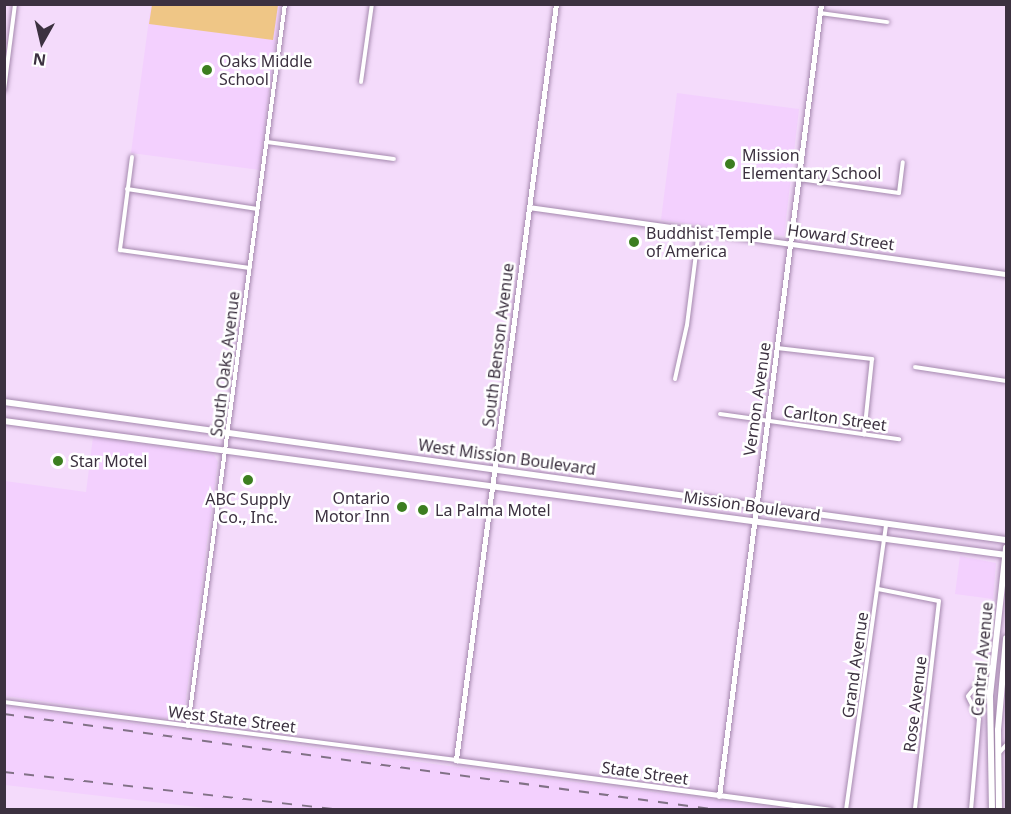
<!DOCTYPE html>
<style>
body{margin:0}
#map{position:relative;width:1011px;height:814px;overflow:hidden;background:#f4dbfb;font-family:"Noto Sans",sans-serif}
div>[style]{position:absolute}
.built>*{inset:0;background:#f3d0fe}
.green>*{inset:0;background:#efc686}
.roads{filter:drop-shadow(0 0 2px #a488ad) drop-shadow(0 0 2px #a488ad)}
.street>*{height:4px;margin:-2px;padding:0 2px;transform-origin:2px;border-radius:2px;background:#fff}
.secondary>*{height:5px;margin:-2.5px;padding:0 2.5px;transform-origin:2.5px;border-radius:2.5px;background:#fff}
.primary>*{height:6px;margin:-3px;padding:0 3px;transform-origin:3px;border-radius:3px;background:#fff}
.rail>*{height:1.5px;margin-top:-0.75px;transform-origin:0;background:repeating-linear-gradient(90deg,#817186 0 10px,transparent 0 20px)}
.dots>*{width:16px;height:16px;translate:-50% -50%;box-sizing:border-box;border:3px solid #fff;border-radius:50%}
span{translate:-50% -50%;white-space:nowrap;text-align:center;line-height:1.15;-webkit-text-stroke:5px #fff;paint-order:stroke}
.poi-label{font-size:16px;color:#3c3140}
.left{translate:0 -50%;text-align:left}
.right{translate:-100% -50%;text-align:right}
.street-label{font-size:16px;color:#3c3140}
.frame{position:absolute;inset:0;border:6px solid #3c3140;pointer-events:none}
.north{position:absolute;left:12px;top:12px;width:60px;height:60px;-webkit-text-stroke:4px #fff;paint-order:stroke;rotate:188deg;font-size:16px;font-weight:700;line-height:24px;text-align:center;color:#3c3140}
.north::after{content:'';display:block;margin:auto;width:21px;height:27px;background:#3c3140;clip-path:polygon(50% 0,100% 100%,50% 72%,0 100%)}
</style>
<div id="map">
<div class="built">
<i style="clip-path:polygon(151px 5px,280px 5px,259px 170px,131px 153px)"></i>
<i style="clip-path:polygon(677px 93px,799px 109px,784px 236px,661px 220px)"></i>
<i style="clip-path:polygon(93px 437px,214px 455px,218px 462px,183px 721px,5px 696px,5px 481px,86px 492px)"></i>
<i style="clip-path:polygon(960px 556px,996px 563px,993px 599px,955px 594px)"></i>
<i style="clip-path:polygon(5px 706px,442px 765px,787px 809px,223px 810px,5px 785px)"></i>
</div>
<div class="green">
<i style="clip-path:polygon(152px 5px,278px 5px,273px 40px,149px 24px)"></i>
</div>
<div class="roads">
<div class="street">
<i style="left:820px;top:13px;width:68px;rotate:7.7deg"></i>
<i style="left:361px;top:82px;width:79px;rotate:-82deg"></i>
<i style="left:4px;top:90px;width:87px;rotate:-82.7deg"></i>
<i style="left:267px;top:142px;width:128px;rotate:7.6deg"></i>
<i style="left:132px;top:157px;width:94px;rotate:97.4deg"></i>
<i style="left:120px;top:250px;width:131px;rotate:7.9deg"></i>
<i style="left:799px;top:179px;width:101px;rotate:8deg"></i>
<i style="left:899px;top:193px;width:31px;rotate:-83deg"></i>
<i style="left:127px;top:189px;width:132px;rotate:8.7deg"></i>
<i style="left:777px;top:348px;width:96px;rotate:6.6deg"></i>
<i style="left:872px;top:359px;width:76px;rotate:96deg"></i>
<i style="left:915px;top:367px;width:92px;rotate:8.7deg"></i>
<i style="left:675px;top:379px;width:55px;rotate:-77.5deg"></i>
<i style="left:687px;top:325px;width:96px;rotate:-82.8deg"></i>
<i style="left:720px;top:414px;width:181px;rotate:8deg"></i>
<i style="left:878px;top:589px;width:62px;rotate:11.1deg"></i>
<i style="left:939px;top:601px;width:210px;rotate:96.6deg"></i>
<i style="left:980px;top:685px;width:14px;rotate:45deg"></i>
<i style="left:4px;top:702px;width:456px;rotate:7.3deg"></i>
<i style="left:188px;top:726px;width:728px;rotate:-82.35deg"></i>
<i style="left:998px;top:754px;width:12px;rotate:-48deg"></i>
<i style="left:846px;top:810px;width:289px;rotate:-82deg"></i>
<i style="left:971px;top:810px;width:91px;rotate:-85deg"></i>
<i style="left:979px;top:719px;width:25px;rotate:-116deg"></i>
<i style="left:968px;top:696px;width:38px;rotate:-51deg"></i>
</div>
<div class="secondary">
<i style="left:556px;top:4px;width:763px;rotate:97.54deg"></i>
<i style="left:456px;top:760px;width:378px;rotate:7.6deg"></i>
<i style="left:529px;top:207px;width:482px;rotate:8deg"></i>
<i style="left:719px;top:796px;width:799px;rotate:-82.66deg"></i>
</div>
<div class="primary">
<i style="left:4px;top:402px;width:1011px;rotate:7.84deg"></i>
<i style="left:4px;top:421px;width:1011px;rotate:7.62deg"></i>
<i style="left:992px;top:810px;width:114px;rotate:-91deg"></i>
<i style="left:990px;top:696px;width:149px;rotate:-83.8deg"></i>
<i style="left:999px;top:810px;width:80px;rotate:-90.7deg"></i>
<i style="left:998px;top:730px;width:92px;rotate:-85deg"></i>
</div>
</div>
<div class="rail">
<i style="left:4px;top:714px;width:721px;rotate:7.65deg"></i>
<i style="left:4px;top:772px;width:342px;rotate:6.4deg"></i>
</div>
<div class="dots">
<i style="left:207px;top:70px;background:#3c7e20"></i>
<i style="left:730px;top:164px;background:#3c7e20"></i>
<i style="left:634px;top:242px;background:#3c7e20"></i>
<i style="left:58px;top:461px;background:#3c7e20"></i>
<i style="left:248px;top:480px;background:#3c7e20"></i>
<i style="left:402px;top:507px;background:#3c7e20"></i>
<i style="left:423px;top:510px;background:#3c7e20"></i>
</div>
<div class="poi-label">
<span class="left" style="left:219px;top:70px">Oaks Middle<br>School</span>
<span class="left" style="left:742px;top:164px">Mission<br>Elementary School</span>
<span class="left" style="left:646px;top:242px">Buddhist Temple<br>of America</span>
<span class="left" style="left:70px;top:461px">Star Motel</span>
<span class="right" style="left:390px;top:507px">Ontario<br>Motor Inn</span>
<span style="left:248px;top:508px">ABC Supply<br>Co., Inc.</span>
<span class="left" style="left:435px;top:510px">La Palma Motel</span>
</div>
<div class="street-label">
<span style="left:841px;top:237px;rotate:8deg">Howard Street</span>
<span style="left:498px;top:345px;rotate:-83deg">South Benson Avenue</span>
<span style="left:225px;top:364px;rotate:-83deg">South Oaks Avenue</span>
<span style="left:757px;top:399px;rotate:-82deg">Vernon Avenue</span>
<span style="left:835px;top:418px;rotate:8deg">Carlton Street</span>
<span style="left:507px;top:457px;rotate:8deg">West Mission Boulevard</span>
<span style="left:752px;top:506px;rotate:8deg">Mission Boulevard</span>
<span style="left:982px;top:659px;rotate:-85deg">Central Avenue</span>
<span style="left:855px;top:665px;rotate:-82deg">Grand Avenue</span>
<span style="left:915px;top:704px;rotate:-83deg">Rose Avenue</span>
<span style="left:232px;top:719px;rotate:7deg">West State Street</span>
<span style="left:645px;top:773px;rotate:8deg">State Street</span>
</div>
<div class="frame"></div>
<div class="north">N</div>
</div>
